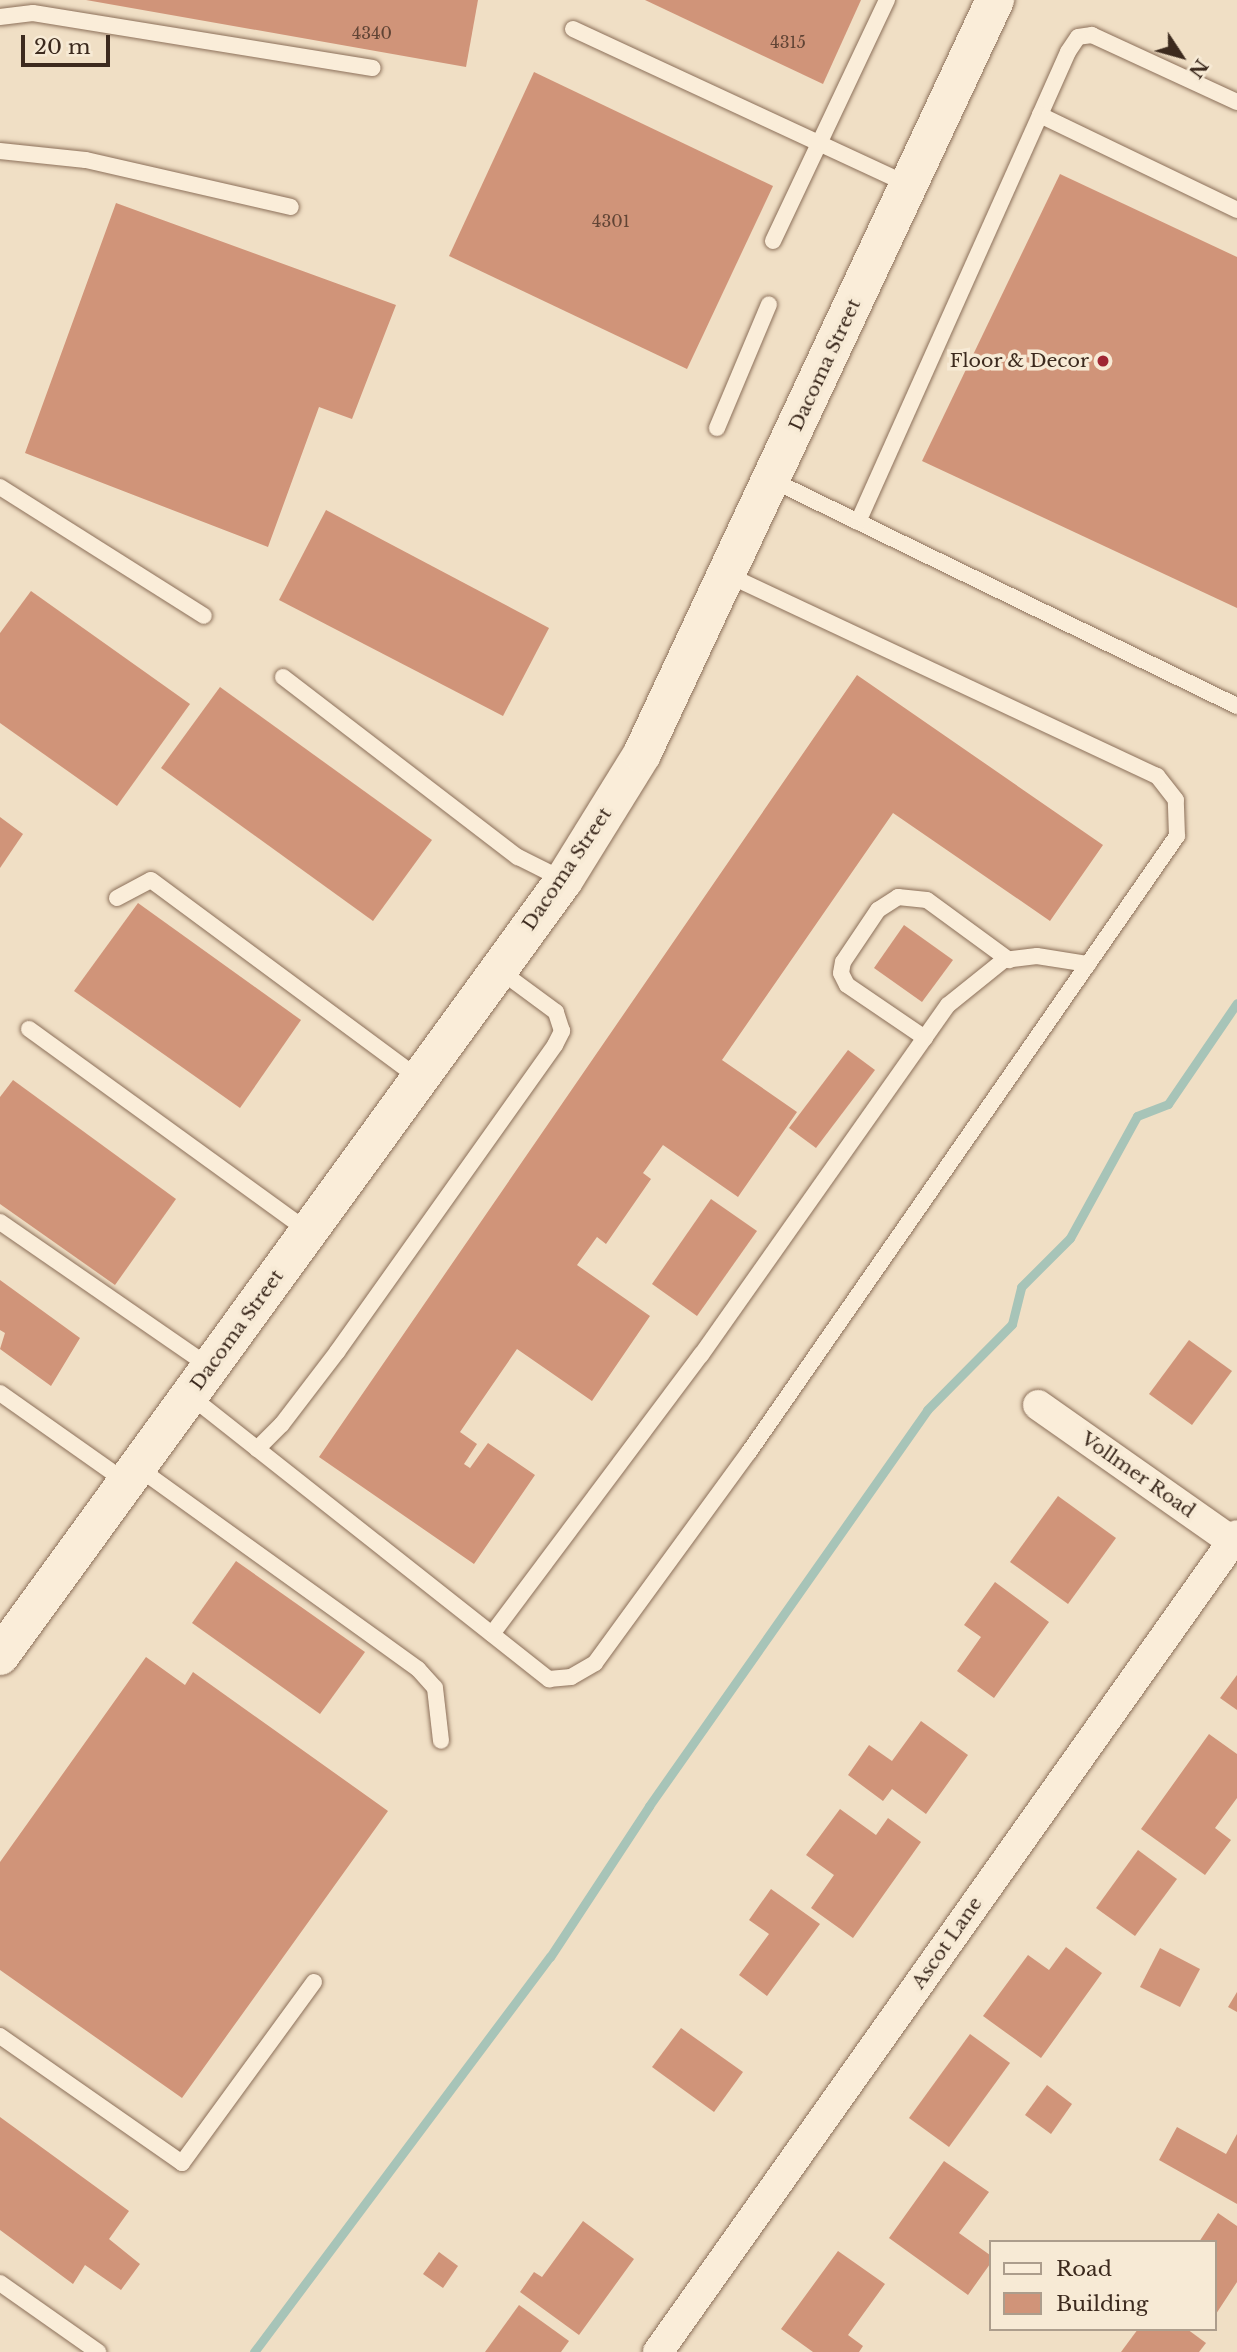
<!DOCTYPE html>
<style>
body{margin:0}
#map{position:relative;width:1237px;height:2352px;overflow:hidden;background:#f0dfc5;font-family:"Libre Baskerville",serif}
div>[style]{position:absolute}
.stream>*{height:9px;margin:-4.5px;padding:0 4.5px;transform-origin:4.5px;border-radius:4.5px;background:#a7c4b8}
.building>*{inset:0;background:#d09479}
.roads{filter:drop-shadow(0 0 2px #8c705a) drop-shadow(0 0 2px #8c705a)}
.lane>*{height:16px;margin:-8px;padding:0 8px;transform-origin:8px;border-radius:8px;background:#faedd9}
.street>*{height:30px;margin:-15px;padding:0 15px;transform-origin:15px;border-radius:15px;background:#faedd9}
.secondary>*{height:38px;margin:-19px;padding:0 19px;transform-origin:19px;border-radius:19px;background:#faedd9}
.dots>*{width:19px;height:19px;translate:-50% -50%;box-sizing:border-box;border:4px solid #f7ead5;border-radius:50%}
span{translate:-50% -50%;white-space:nowrap;text-align:center;line-height:1.15;-webkit-text-stroke:7px #f7ead5;paint-order:stroke}
.number-label{font-size:16px;color:#614435}
.number-label span{-webkit-text-stroke-width:0}
.poi-label{font-size:19px;color:#3c2a1e}
.right{translate:-100% -50%;text-align:right}
.street-label{font-size:19px;color:#3c2a1e}
.legend{position:absolute;left:989px;top:2240px;width:228px;height:91px;box-sizing:border-box;background:#f7ead5;border:2px solid #ac9d8c;margin:0;padding:9px 12px;list-style:none;font-size:21px;color:#3c2a1e}
.legend li{display:flex;align-items:center;gap:14px;height:35px}
.legend b{width:35px;border:2px solid #ac9d8c}
.north{position:absolute;left:1146px;top:21px;width:70px;height:70px;-webkit-text-stroke:5px #f7ead5;paint-order:stroke;rotate:126deg;font-size:19px;font-weight:700;line-height:28px;text-align:center;color:#3c2a1e}
.north::after{content:'';display:block;margin:auto;width:24px;height:32px;background:#3c2a1e;clip-path:polygon(50% 0,100% 100%,50% 72%,0 100%)}
.scale{position:absolute;left:21px;top:35px;width:89px;height:32px;box-sizing:border-box;border:4px solid #3c2a1e;border-top:0;padding-left:9px;font-size:21px;line-height:24px;white-space:nowrap;color:#3c2a1e;-webkit-text-stroke:5px #f7ead5;paint-order:stroke}
</style>
<div id="map">
<div class="stream">
<i style="left:254px;top:2352px;width:494px;rotate:-53.2deg"></i>
<i style="left:550px;top:1957px;width:181px;rotate:-56.7deg"></i>
<i style="left:649px;top:1806px;width:484px;rotate:-54.9deg"></i>
<i style="left:927px;top:1410px;width:121px;rotate:-45.3deg"></i>
<i style="left:1012px;top:1324px;width:38px;rotate:-76deg"></i>
<i style="left:1021px;top:1287px;width:69px;rotate:-45deg"></i>
<i style="left:1070px;top:1238px;width:139px;rotate:-61.2deg"></i>
<i style="left:1137px;top:1116px;width:33px;rotate:-21deg"></i>
<i style="left:1168px;top:1104px;width:122px;rotate:-55.7deg"></i>
</div>
<div class="building">
<i style="clip-path:polygon(86px 0,478px 0,466px 67px)"></i>
<i style="clip-path:polygon(645px 0,861px 0,823px 84px)"></i>
<i style="clip-path:polygon(534px 72px,773px 186px,687px 369px,449px 256px)"></i>
<i style="clip-path:polygon(1060px 174px,1237px 257px,1237px 608px,922px 461px)"></i>
<i style="clip-path:polygon(116px 203px,396px 305px,352px 419px,319px 407px,268px 547px,25px 453px)"></i>
<i style="clip-path:polygon(326px 510px,549px 628px,503px 716px,279px 600px)"></i>
<i style="clip-path:polygon(31px 591px,190px 704px,117px 806px,0 723px,0 633px)"></i>
<i style="clip-path:polygon(857px 675px,1103px 845px,1050px 921px,893px 813px,722px 1060px,797px 1112px,738px 1197px,663px 1145px,643px 1173px,651px 1179px,606px 1244px,597px 1237px,577px 1265px,650px 1316px,592px 1401px,517px 1349px,460px 1432px,477px 1444px,464px 1464px,470px 1468px,488px 1443px,535px 1475px,474px 1564px,319px 1457px)"></i>
<i style="clip-path:polygon(220px 687px,432px 840px,373px 921px,161px 768px)"></i>
<i style="clip-path:polygon(0 817px,23px 834px,0 868px)"></i>
<i style="clip-path:polygon(138px 903px,301px 1020px,240px 1108px,74px 991px)"></i>
<i style="clip-path:polygon(904px 925px,953px 960px,922px 1002px,874px 968px)"></i>
<i style="clip-path:polygon(848px 1050px,875px 1070px,816px 1148px,789px 1128px)"></i>
<i style="clip-path:polygon(13px 1080px,176px 1199px,115px 1285px,0 1204px,0 1097px)"></i>
<i style="clip-path:polygon(711px 1199px,757px 1231px,697px 1316px,652px 1284px)"></i>
<i style="clip-path:polygon(0 1280px,80px 1338px,51px 1386px,0 1349px,5px 1333px,0 1330px)"></i>
<i style="clip-path:polygon(1189px 1340px,1232px 1371px,1192px 1425px,1149px 1394px)"></i>
<i style="clip-path:polygon(1058px 1496px,1116px 1538px,1068px 1604px,1010px 1562px)"></i>
<i style="clip-path:polygon(236px 1561px,365px 1652px,320px 1714px,192px 1623px)"></i>
<i style="clip-path:polygon(995px 1582px,1049px 1622px,994px 1698px,957px 1671px,981px 1637px,964px 1625px)"></i>
<i style="clip-path:polygon(146px 1657px,185px 1685px,193px 1672px,388px 1811px,182px 2098px,0 1970px,0 1862px)"></i>
<i style="clip-path:polygon(1237px 1675px,1237px 1710px,1220px 1698px)"></i>
<i style="clip-path:polygon(921px 1721px,968px 1755px,926px 1814px,892px 1789px,883px 1801px,848px 1775px,869px 1745px,892px 1761px)"></i>
<i style="clip-path:polygon(1209px 1734px,1237px 1754px,1237px 1798px,1215px 1828px,1231px 1840px,1205px 1875px,1141px 1829px)"></i>
<i style="clip-path:polygon(840px 1809px,876px 1835px,888px 1818px,921px 1842px,853px 1938px,811px 1908px,834px 1875px,806px 1855px)"></i>
<i style="clip-path:polygon(1138px 1850px,1177px 1879px,1135px 1936px,1096px 1908px)"></i>
<i style="clip-path:polygon(771px 1889px,820px 1924px,767px 1996px,739px 1975px,769px 1934px,749px 1920px)"></i>
<i style="clip-path:polygon(1066px 1947px,1102px 1973px,1041px 2058px,983px 2016px,1028px 1955px,1049px 1970px)"></i>
<i style="clip-path:polygon(1160px 1948px,1200px 1969px,1180px 2007px,1140px 1987px)"></i>
<i style="clip-path:polygon(1237px 1992px,1237px 2012px,1228px 2007px)"></i>
<i style="clip-path:polygon(681px 2028px,743px 2072px,714px 2112px,652px 2067px)"></i>
<i style="clip-path:polygon(970px 2034px,1010px 2063px,949px 2147px,909px 2118px)"></i>
<i style="clip-path:polygon(1047px 2085px,1072px 2104px,1051px 2134px,1025px 2115px)"></i>
<i style="clip-path:polygon(0 2117px,129px 2211px,109px 2239px,140px 2264px,121px 2290px,85px 2265px,73px 2284px,0 2230px)"></i>
<i style="clip-path:polygon(1177px 2127px,1226px 2154px,1237px 2134px,1237px 2204px,1159px 2160px)"></i>
<i style="clip-path:polygon(944px 2161px,989px 2192px,959px 2233px,990px 2255px,990px 2264px,968px 2295px,889px 2238px)"></i>
<i style="clip-path:polygon(1218px 2213px,1237px 2226px,1237px 2282px,1214px 2317px,1214px 2242px,1199px 2242px)"></i>
<i style="clip-path:polygon(583px 2221px,634px 2259px,579px 2335px,520px 2292px,534px 2272px,542px 2277px)"></i>
<i style="clip-path:polygon(838px 2251px,885px 2284px,848px 2335px,863px 2346px,859px 2352px,813px 2352px,781px 2329px)"></i>
<i style="clip-path:polygon(439px 2252px,458px 2266px,443px 2288px,423px 2274px)"></i>
<i style="clip-path:polygon(519px 2305px,569px 2341px,561px 2352px,485px 2352px)"></i>
<i style="clip-path:polygon(1138px 2329px,1187px 2329px,1206px 2343px,1199px 2352px,1121px 2352px)"></i>
</div>
<div class="roads">
<div class="lane">
<i style="left:0;top:17px;width:33px;rotate:-7deg"></i>
<i style="left:33px;top:13px;width:344px;rotate:9.2deg"></i>
<i style="left:573px;top:29px;width:370px;rotate:24.9deg"></i>
<i style="left:1237px;top:102px;width:160px;rotate:-155.2deg"></i>
<i style="left:1092px;top:35px;width:14px;rotate:172deg"></i>
<i style="left:1078px;top:37px;width:18px;rotate:124deg"></i>
<i style="left:1068px;top:52px;width:69px;rotate:114deg"></i>
<i style="left:1040px;top:115px;width:219px;rotate:25.7deg"></i>
<i style="left:0;top:151px;width:86px;rotate:6deg"></i>
<i style="left:86px;top:160px;width:210px;rotate:12.9deg"></i>
<i style="left:773px;top:241px;width:267px;rotate:-64.7deg"></i>
<i style="left:717px;top:428px;width:134px;rotate:-67.2deg"></i>
<i style="left:772px;top:480px;width:517px;rotate:25.92deg"></i>
<i style="left:0;top:487px;width:241px;rotate:32.3deg"></i>
<i style="left:858px;top:522px;width:446px;rotate:-65.9deg"></i>
<i style="left:283px;top:677px;width:296px;rotate:37.5deg"></i>
<i style="left:518px;top:857px;width:51px;rotate:26.6deg"></i>
<i style="left:117px;top:898px;width:38px;rotate:-28deg"></i>
<i style="left:151px;top:880px;width:333px;rotate:36.5deg"></i>
<i style="left:29px;top:1029px;width:344px;rotate:35.9deg"></i>
<i style="left:925px;top:1038px;width:94px;rotate:-145.8deg"></i>
<i style="left:847px;top:985px;width:13px;rotate:-117deg"></i>
<i style="left:841px;top:973px;width:11px;rotate:-80deg"></i>
<i style="left:843px;top:962px;width:63px;rotate:-56.1deg"></i>
<i style="left:878px;top:910px;width:24px;rotate:-33deg"></i>
<i style="left:898px;top:897px;width:29px;rotate:6deg"></i>
<i style="left:927px;top:900px;width:102px;rotate:36.2deg"></i>
<i style="left:0;top:1222px;width:255px;rotate:34.6deg"></i>
<i style="left:0;top:1393px;width:154px;rotate:35.2deg"></i>
<i style="left:189px;top:1395px;width:459px;rotate:38.3deg"></i>
<i style="left:549px;top:1679px;width:22px;rotate:-5deg"></i>
<i style="left:571px;top:1677px;width:28px;rotate:-30deg"></i>
<i style="left:595px;top:1663px;width:261px;rotate:-53.9deg"></i>
<i style="left:749px;top:1452px;width:750px;rotate:-55.21deg"></i>
<i style="left:1177px;top:836px;width:36px;rotate:-92deg"></i>
<i style="left:1176px;top:800px;width:31px;rotate:-128deg"></i>
<i style="left:1157px;top:776px;width:475px;rotate:-154.9deg"></i>
<i style="left:257px;top:1449px;width:35px;rotate:-45deg"></i>
<i style="left:282px;top:1424px;width:91px;rotate:-52.6deg"></i>
<i style="left:337px;top:1352px;width:377px;rotate:-54.6deg"></i>
<i style="left:555px;top:1045px;width:16px;rotate:-63deg"></i>
<i style="left:562px;top:1031px;width:20px;rotate:-108deg"></i>
<i style="left:556px;top:1012px;width:71px;rotate:-143.6deg"></i>
<i style="left:137px;top:1467px;width:346px;rotate:35.7deg"></i>
<i style="left:418px;top:1669px;width:25px;rotate:48deg"></i>
<i style="left:435px;top:1688px;width:53px;rotate:83.5deg"></i>
<i style="left:492px;top:1634px;width:349px;rotate:-53.2deg"></i>
<i style="left:701px;top:1355px;width:428px;rotate:-54.8deg"></i>
<i style="left:948px;top:1005px;width:72px;rotate:-38.8deg"></i>
<i style="left:1004px;top:960px;width:33px;rotate:-7deg"></i>
<i style="left:1037px;top:956px;width:52px;rotate:8.9deg"></i>
<i style="left:0;top:2036px;width:222px;rotate:34.9deg"></i>
<i style="left:182px;top:2163px;width:224px;rotate:-53.9deg"></i>
<i style="left:0;top:2283px;width:120px;rotate:35.1deg"></i>
</div>
<div class="street">
<i style="left:1038px;top:1405px;width:243px;rotate:35.1deg"></i>
<i style="left:658px;top:2352px;width:1001px;rotate:-54.68deg"></i>
</div>
<div class="secondary">
<i style="left:0;top:1656px;width:959px;rotate:-53.99deg"></i>
<i style="left:564px;top:880px;width:148px;rotate:-58.2deg"></i>
<i style="left:642px;top:754px;width:833px;rotate:-64.91deg"></i>
</div>
</div>
<div class="dots">
<i style="left:1103px;top:361px;background:#9f2633"></i>
</div>
<div class="number-label">
<span style="left:372px;top:33px">4340</span>
<span style="left:788px;top:42px">4315</span>
<span style="left:611px;top:221px">4301</span>
</div>
<div class="poi-label">
<span class="right" style="left:1089px;top:361px">Floor &amp; Decor</span>
</div>
<div class="street-label">
<span style="left:825px;top:365px;rotate:-65deg">Dacoma Street</span>
<span style="left:567px;top:869px;rotate:-56deg">Dacoma Street</span>
<span style="left:237px;top:1330px;rotate:-54deg">Dacoma Street</span>
<span style="left:1138px;top:1475px;rotate:35deg">Vollmer Road</span>
<span style="left:947px;top:1943px;rotate:-55deg">Ascot Lane</span>
</div>
<ul class="legend">
<li><b style="height:9px;background:#faedd9"></b>Road</li>
<li><b style="height:19px;background:#d09479"></b>Building</li>
</ul>
<div class="north">N</div>
<div class="scale">20 m</div>
</div>
